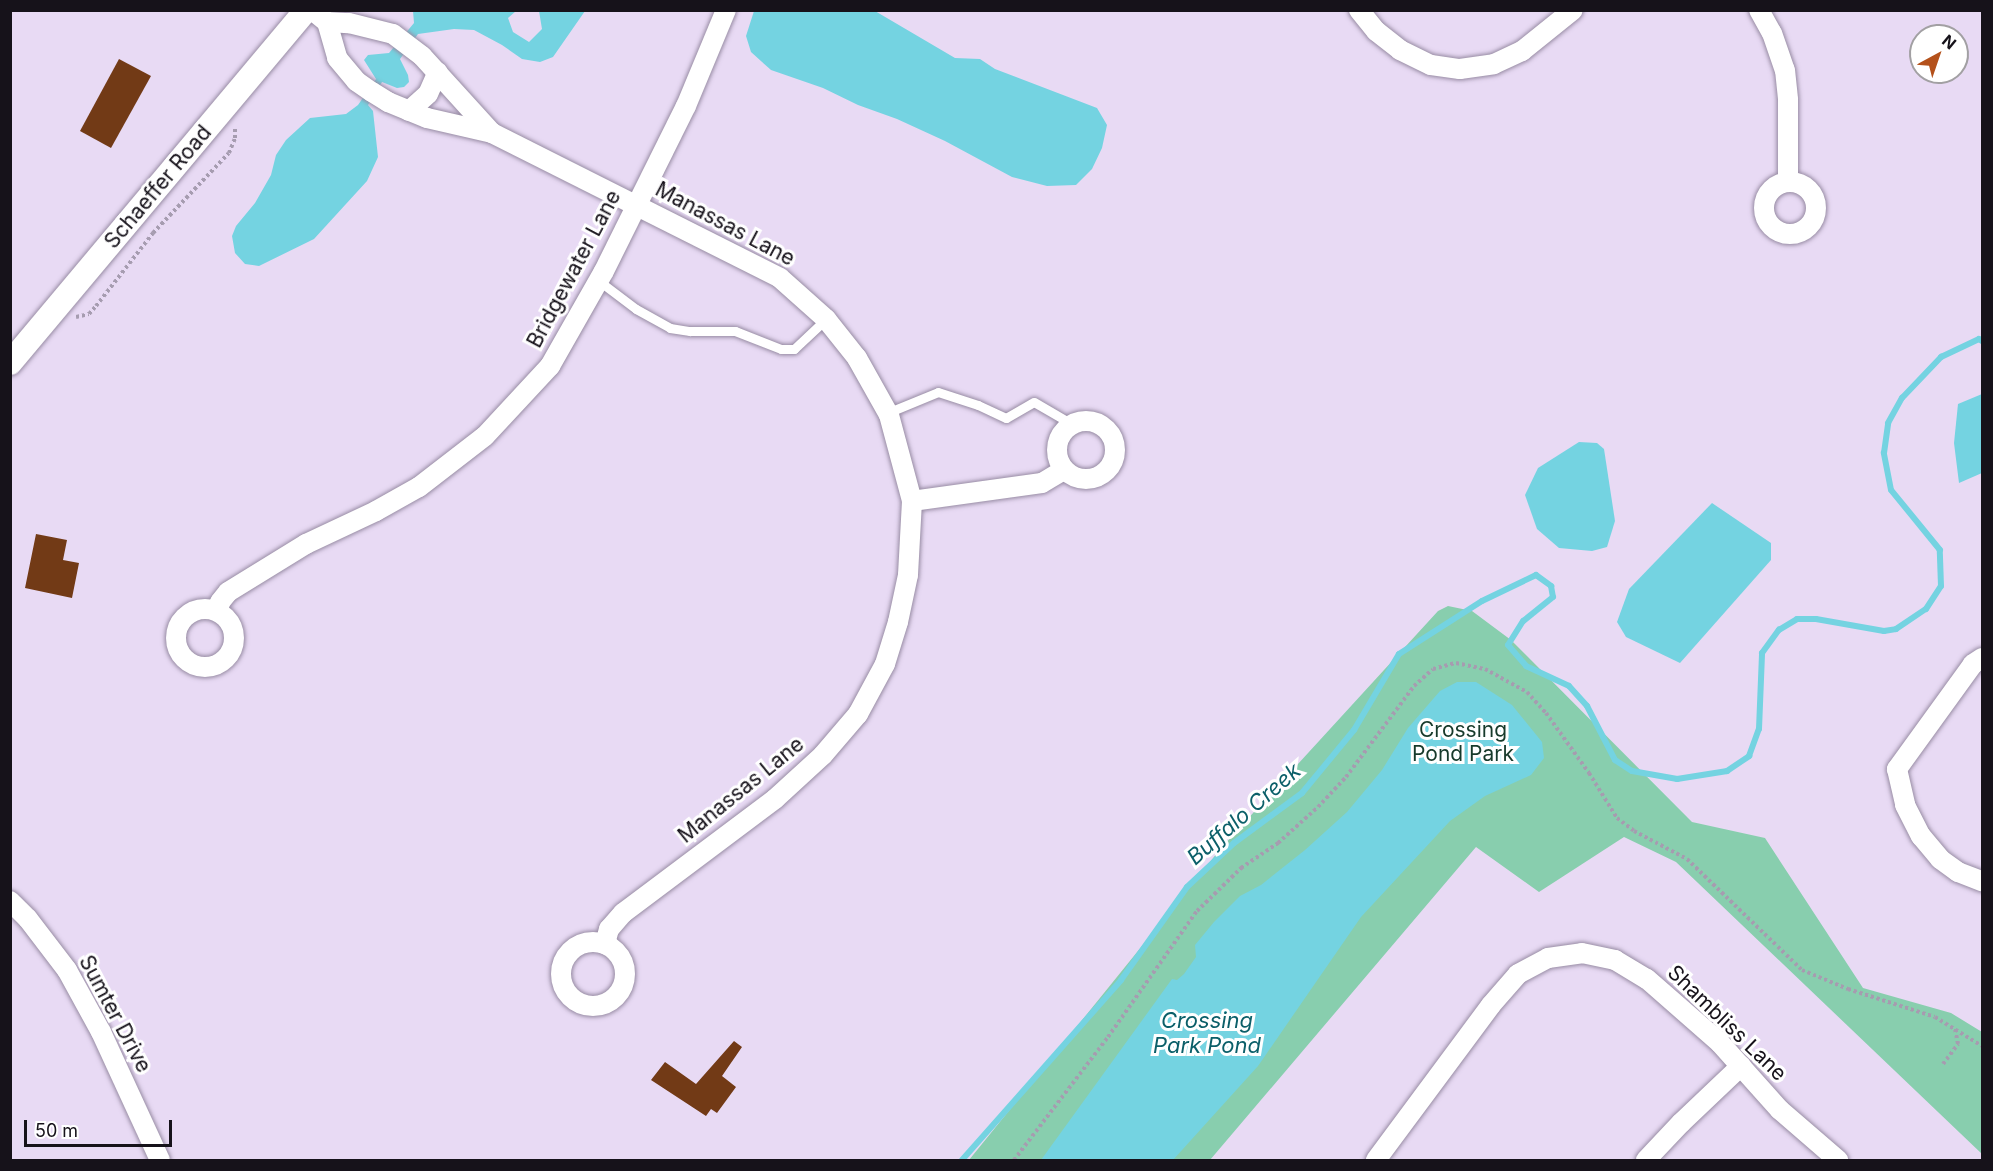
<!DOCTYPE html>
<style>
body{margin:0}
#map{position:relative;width:1993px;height:1171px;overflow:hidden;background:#e8daf4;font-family:Inter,sans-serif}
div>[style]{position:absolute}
.green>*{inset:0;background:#88ceae}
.water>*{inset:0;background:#74d3e1}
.stream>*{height:6px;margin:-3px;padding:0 3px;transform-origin:3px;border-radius:3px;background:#74d3e1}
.building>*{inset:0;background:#723a16}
.path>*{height:4px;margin-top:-2px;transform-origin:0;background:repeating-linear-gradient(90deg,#a69cb0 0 3px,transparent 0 6px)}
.roads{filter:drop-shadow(0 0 2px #988ca4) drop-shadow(0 0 2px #988ca4)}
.service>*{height:9px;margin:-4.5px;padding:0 4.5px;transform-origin:4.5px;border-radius:4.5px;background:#fff}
.minor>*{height:20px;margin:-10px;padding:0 10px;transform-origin:10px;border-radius:10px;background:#fff}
.minor>.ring{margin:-10px;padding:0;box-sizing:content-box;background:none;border:20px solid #fff;border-radius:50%}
.tertiary>*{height:24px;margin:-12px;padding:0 12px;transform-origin:12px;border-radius:12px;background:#fff}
span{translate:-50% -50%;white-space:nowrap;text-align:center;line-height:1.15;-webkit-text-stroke:6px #fff;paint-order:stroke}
.street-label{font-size:21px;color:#16121a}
.park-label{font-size:21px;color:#173a2b}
.water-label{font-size:22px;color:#0b5f69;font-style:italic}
.frame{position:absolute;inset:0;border:12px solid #16121a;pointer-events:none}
.north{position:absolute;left:1909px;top:24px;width:60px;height:60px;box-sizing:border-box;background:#fff;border:2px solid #a2a0a3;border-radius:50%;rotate:40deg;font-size:16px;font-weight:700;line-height:24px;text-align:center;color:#16121a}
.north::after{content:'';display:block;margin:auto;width:21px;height:27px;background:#b4511b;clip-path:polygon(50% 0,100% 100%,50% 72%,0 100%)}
.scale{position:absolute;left:24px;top:1120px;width:148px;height:27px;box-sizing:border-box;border:3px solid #16121a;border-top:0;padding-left:8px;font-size:18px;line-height:21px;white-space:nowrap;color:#16121a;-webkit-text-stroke:4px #fff;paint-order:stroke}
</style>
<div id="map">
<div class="green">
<i style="clip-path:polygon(1448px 606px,1472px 611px,1511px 640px,1692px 822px,1765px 838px,1863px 988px,1951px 1013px,1982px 1032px,1982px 1154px,1676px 862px,1624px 837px,1539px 892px,1476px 847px,1210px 1160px,969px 1160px,1222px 847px,1438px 611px)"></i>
</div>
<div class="water">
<i style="clip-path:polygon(413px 11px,516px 11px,508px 18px,513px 32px,529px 42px,542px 29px,539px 11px,585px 11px,553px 57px,540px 62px,522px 59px,502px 45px,474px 30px,454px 29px,418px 34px,400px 59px,408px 75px,409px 82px,404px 87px,397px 88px,382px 82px,368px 105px,373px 111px,378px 157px,367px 181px,314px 239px,259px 266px,245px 264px,235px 253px,232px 236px,236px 226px,255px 203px,271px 175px,276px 155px,286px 140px,310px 118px,346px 114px,358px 105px,376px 79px,364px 60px,368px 55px,389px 53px,414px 23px)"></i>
<i style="clip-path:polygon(754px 11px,875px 11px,955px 58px,980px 59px,995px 69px,1097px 108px,1107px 125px,1102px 148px,1092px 169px,1076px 185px,1047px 186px,1012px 177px,945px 141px,897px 119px,858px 105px,823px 88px,771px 70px,751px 52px,746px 36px)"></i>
<i style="clip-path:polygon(1982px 394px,1982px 473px,1959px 483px,1954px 443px,1958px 404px)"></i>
<i style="clip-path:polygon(1579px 442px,1597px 443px,1604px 449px,1615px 521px,1607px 547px,1592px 551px,1559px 548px,1537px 529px,1525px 495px,1538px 468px)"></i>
<i style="clip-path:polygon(1712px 503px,1771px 543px,1771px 560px,1680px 663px,1626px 637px,1617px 622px,1629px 589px)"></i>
<i style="clip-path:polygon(1457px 682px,1476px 682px,1512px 705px,1542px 742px,1544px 758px,1531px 775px,1485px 796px,1450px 821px,1361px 917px,1258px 1066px,1173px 1160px,1041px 1160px,1172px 979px,1177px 980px,1184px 974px,1196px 957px,1195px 945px,1214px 922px,1240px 896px,1261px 885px,1305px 850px,1347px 812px,1382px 770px,1408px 728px,1440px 691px)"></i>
</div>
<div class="stream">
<i style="left:962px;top:1160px;width:240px;rotate:-48.5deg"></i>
<i style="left:1121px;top:980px;width:114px;rotate:-54.6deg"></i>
<i style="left:1187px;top:887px;width:64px;rotate:-43.1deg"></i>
<i style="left:1234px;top:843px;width:84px;rotate:-36.3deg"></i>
<i style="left:1302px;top:793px;width:82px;rotate:-50.5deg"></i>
<i style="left:1354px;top:730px;width:88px;rotate:-59.4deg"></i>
<i style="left:1399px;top:654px;width:98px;rotate:-32.6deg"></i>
<i style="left:1482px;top:601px;width:60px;rotate:-25.7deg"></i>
<i style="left:1536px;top:575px;width:19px;rotate:36deg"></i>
<i style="left:1551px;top:586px;width:11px;rotate:80deg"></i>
<i style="left:1553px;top:597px;width:38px;rotate:141deg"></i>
<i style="left:1523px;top:621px;width:28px;rotate:122deg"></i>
<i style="left:1508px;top:645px;width:28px;rotate:49deg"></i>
<i style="left:1526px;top:666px;width:47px;rotate:24.9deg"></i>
<i style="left:1569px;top:686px;width:27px;rotate:48deg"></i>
<i style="left:1587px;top:706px;width:61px;rotate:62.6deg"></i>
<i style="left:1615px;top:760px;width:20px;rotate:33deg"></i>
<i style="left:1632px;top:771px;width:46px;rotate:10.1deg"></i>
<i style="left:1677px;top:779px;width:51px;rotate:-9.1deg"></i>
<i style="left:1727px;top:771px;width:27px;rotate:-34deg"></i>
<i style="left:1749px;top:756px;width:29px;rotate:-70deg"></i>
<i style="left:1759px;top:729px;width:76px;rotate:-87.7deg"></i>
<i style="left:1762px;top:653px;width:29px;rotate:-54deg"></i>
<i style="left:1779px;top:630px;width:21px;rotate:-31deg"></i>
<i style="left:1797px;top:619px;width:19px"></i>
<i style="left:1816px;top:619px;width:69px;rotate:10deg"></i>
<i style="left:1884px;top:631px;width:12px;rotate:-9deg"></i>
<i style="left:1896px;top:629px;width:36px;rotate:-34deg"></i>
<i style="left:1926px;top:609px;width:27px;rotate:-57deg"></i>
<i style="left:1941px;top:586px;width:36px;rotate:-92deg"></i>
<i style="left:1940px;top:550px;width:77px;rotate:-129.2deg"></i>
<i style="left:1891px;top:490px;width:38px;rotate:-101deg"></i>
<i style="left:1884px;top:453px;width:30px;rotate:-82deg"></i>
<i style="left:1888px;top:423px;width:29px;rotate:-61deg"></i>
<i style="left:1902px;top:398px;width:57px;rotate:-46.4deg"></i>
<i style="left:1941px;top:357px;width:42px;rotate:-25.3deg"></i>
<i style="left:1979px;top:339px;width:4px;rotate:34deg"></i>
</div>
<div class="building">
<i style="clip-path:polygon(119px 59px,151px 76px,111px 148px,80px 131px)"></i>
<i style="clip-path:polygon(36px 534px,67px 540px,63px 560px,79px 563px,72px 598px,25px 588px)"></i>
<i style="clip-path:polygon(734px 1041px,742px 1047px,722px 1076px,736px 1087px,717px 1113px,711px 1109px,706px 1116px,651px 1080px,665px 1062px,696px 1084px)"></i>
</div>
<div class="path">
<i style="left:76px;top:317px;width:13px;rotate:-13deg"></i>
<i style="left:89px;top:314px;width:11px;rotate:-49deg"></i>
<i style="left:96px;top:306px;width:93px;rotate:-52deg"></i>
<i style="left:153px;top:233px;width:110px;rotate:-46.5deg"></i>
<i style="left:229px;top:153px;width:16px;rotate:-68deg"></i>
<i style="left:235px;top:138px;width:11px;rotate:-90deg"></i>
<i style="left:1943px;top:1064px;width:25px;rotate:-53deg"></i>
<i style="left:1958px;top:1044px;width:16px;rotate:-101deg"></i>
<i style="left:1014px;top:1160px;width:155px;rotate:-52.6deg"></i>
<i style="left:1108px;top:1037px;width:154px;rotate:-54.8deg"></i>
<i style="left:1197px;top:911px;width:62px;rotate:-44.3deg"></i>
<i style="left:1241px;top:868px;width:45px;rotate:-34deg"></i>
<i style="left:1278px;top:843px;width:54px;rotate:-42deg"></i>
<i style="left:1318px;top:807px;width:41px;rotate:-47deg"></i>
<i style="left:1346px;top:777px;width:114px;rotate:-53.2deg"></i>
<i style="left:1414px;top:686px;width:25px;rotate:-42deg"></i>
<i style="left:1433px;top:669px;width:24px;rotate:-15deg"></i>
<i style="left:1456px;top:663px;width:30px;rotate:12deg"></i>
<i style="left:1485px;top:669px;width:48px;rotate:28.7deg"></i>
<i style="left:1527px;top:692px;width:28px;rotate:48deg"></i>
<i style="left:1546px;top:713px;width:74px;rotate:54.4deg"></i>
<i style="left:1589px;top:773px;width:53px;rotate:58.1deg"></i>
<i style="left:1617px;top:818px;width:21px;rotate:37deg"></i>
<i style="left:1634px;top:831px;width:60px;rotate:27.8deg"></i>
<i style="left:1687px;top:859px;width:160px;rotate:44deg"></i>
<i style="left:1802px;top:970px;width:50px;rotate:22.4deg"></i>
<i style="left:1848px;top:989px;width:91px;rotate:17.8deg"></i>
<i style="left:1935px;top:1017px;width:55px;rotate:31.7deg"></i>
</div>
<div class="roads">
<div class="service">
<i style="left:599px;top:281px;width:46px;rotate:37.1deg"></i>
<i style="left:636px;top:309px;width:39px;rotate:29deg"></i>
<i style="left:670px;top:328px;width:20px;rotate:9deg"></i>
<i style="left:690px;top:331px;width:45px"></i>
<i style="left:735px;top:331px;width:49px;rotate:21.4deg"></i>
<i style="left:781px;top:349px;width:13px"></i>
<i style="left:794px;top:349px;width:44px;rotate:-43.2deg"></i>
<i style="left:887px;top:413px;width:55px;rotate:-22.4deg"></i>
<i style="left:938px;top:392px;width:42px;rotate:18deg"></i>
<i style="left:978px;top:405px;width:31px;rotate:25deg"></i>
<i style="left:1006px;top:418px;width:32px;rotate:-30deg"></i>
<i style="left:1034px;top:402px;width:44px;rotate:30.1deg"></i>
</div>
<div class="minor">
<i style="left:312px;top:10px;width:19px;rotate:39deg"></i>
<i style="left:327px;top:22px;width:22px;rotate:3deg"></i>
<i style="left:349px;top:23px;width:45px;rotate:14deg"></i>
<i style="left:393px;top:34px;width:36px;rotate:37deg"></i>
<i style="left:422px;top:56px;width:104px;rotate:47.7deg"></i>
<i style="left:492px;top:133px;width:322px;rotate:26.7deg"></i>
<i style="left:780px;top:278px;width:62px;rotate:41.7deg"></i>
<i style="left:826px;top:319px;width:50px;rotate:51.5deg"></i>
<i style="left:857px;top:358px;width:65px;rotate:60.7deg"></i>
<i style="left:889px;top:415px;width:89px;rotate:75deg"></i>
<i style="left:912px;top:501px;width:74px;rotate:93.1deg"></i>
<i style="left:908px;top:575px;width:48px;rotate:102deg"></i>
<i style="left:898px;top:622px;width:44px;rotate:107.2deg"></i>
<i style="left:885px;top:664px;width:57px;rotate:118.4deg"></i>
<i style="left:858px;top:714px;width:54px;rotate:130.5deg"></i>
<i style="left:823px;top:755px;width:65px;rotate:137.5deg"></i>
<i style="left:775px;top:799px;width:190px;rotate:143.1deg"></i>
<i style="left:623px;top:913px;width:21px;rotate:131deg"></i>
<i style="left:609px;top:929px;width:16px;rotate:105deg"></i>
<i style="left:1359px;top:10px;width:27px;rotate:51deg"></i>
<i style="left:1376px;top:31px;width:31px;rotate:38deg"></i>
<i style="left:1400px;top:50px;width:34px;rotate:26deg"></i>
<i style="left:1431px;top:65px;width:29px;rotate:8deg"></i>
<i style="left:1460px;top:69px;width:34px;rotate:-8deg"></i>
<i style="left:1494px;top:64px;width:31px;rotate:-25deg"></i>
<i style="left:1522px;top:51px;width:65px;rotate:-38.8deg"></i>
<i style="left:1759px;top:10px;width:26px;rotate:61deg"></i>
<i style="left:1772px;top:33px;width:39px;rotate:71deg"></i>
<i style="left:1785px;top:70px;width:30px;rotate:84deg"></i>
<i style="left:1788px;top:100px;width:81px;rotate:90deg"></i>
<i style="left:327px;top:22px;width:37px;rotate:74deg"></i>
<i style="left:337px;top:58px;width:30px;rotate:50deg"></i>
<i style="left:356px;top:81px;width:19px;rotate:35deg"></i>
<i style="left:372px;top:92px;width:19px;rotate:32deg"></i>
<i style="left:388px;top:102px;width:42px;rotate:22.3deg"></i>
<i style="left:427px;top:118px;width:67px;rotate:13deg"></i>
<i style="left:409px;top:111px;width:25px;rotate:-42deg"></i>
<i style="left:428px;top:94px;width:24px;rotate:-66deg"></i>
<i class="ring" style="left:1764px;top:182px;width:32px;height:32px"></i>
<i class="ring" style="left:1057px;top:421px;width:38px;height:38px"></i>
<i style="left:912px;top:501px;width:131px;rotate:-7.9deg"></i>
<i style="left:1042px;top:483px;width:26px;rotate:-31deg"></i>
<i class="ring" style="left:176px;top:609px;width:38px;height:38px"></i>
<i style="left:218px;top:611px;width:9px;rotate:-77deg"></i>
<i style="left:220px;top:602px;width:13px;rotate:-51deg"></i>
<i style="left:228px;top:592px;width:92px;rotate:-31.6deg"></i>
<i style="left:306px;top:544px;width:77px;rotate:-25.2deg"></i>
<i style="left:376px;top:511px;width:49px;rotate:-29.2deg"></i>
<i style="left:419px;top:487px;width:83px;rotate:-37.7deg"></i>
<i style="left:485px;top:436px;width:96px;rotate:-47.1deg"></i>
<i style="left:550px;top:366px;width:109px;rotate:-60.4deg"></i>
<i style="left:604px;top:271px;width:184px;rotate:-63.6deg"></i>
<i style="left:686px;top:106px;width:104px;rotate:-67.4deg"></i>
<i style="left:1982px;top:658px;width:11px;rotate:146deg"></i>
<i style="left:1973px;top:664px;width:130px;rotate:125.9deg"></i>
<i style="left:1897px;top:769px;width:37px;rotate:77deg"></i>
<i style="left:1905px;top:805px;width:35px;rotate:63deg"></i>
<i style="left:1921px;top:836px;width:30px;rotate:50deg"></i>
<i style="left:1940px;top:859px;width:22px;rotate:36deg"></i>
<i style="left:1958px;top:872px;width:26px;rotate:21deg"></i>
<i style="left:10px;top:901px;width:25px;rotate:45deg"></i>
<i style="left:28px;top:919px;width:64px;rotate:52.6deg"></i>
<i style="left:67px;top:970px;width:71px;rotate:61.3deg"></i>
<i style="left:101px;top:1032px;width:141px;rotate:65.3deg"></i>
<i class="ring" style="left:561px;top:942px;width:44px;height:44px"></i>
<i style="left:1376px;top:1160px;width:193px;rotate:-53.4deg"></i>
<i style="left:1491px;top:1005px;width:41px;rotate:-48.9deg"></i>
<i style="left:1518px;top:974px;width:34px;rotate:-28deg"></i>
<i style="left:1548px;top:958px;width:34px;rotate:-8deg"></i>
<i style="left:1582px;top:953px;width:34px;rotate:12deg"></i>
<i style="left:1615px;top:960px;width:37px;rotate:31deg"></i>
<i style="left:1647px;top:979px;width:97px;rotate:41.2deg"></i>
<i style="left:1720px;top:1043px;width:90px;rotate:48.2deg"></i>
<i style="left:1780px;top:1110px;width:77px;rotate:40.8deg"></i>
<i style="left:1646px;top:1160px;width:51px;rotate:-46.6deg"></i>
<i style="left:1681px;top:1123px;width:83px;rotate:-43.5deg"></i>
</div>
<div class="tertiary">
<i style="left:10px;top:363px;width:461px;rotate:-50deg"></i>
</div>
</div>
<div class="street-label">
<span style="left:158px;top:187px;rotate:-50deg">Schaeffer Road</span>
<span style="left:725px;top:224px;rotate:28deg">Manassas Lane</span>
<span style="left:574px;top:269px;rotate:-62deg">Bridgewater Lane</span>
<span style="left:741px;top:790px;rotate:-39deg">Manassas Lane</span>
<span style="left:115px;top:1014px;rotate:62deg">Sumter Drive</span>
<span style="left:1727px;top:1023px;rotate:44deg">Shambliss Lane</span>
</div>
<div class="park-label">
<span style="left:1463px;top:742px">Crossing<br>Pond Park</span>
</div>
<div class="water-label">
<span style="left:1244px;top:814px;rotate:-41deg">Buffalo Creek</span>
<span style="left:1207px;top:1033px">Crossing<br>Park Pond</span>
</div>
<div class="frame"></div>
<div class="north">N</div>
<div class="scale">50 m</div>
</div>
